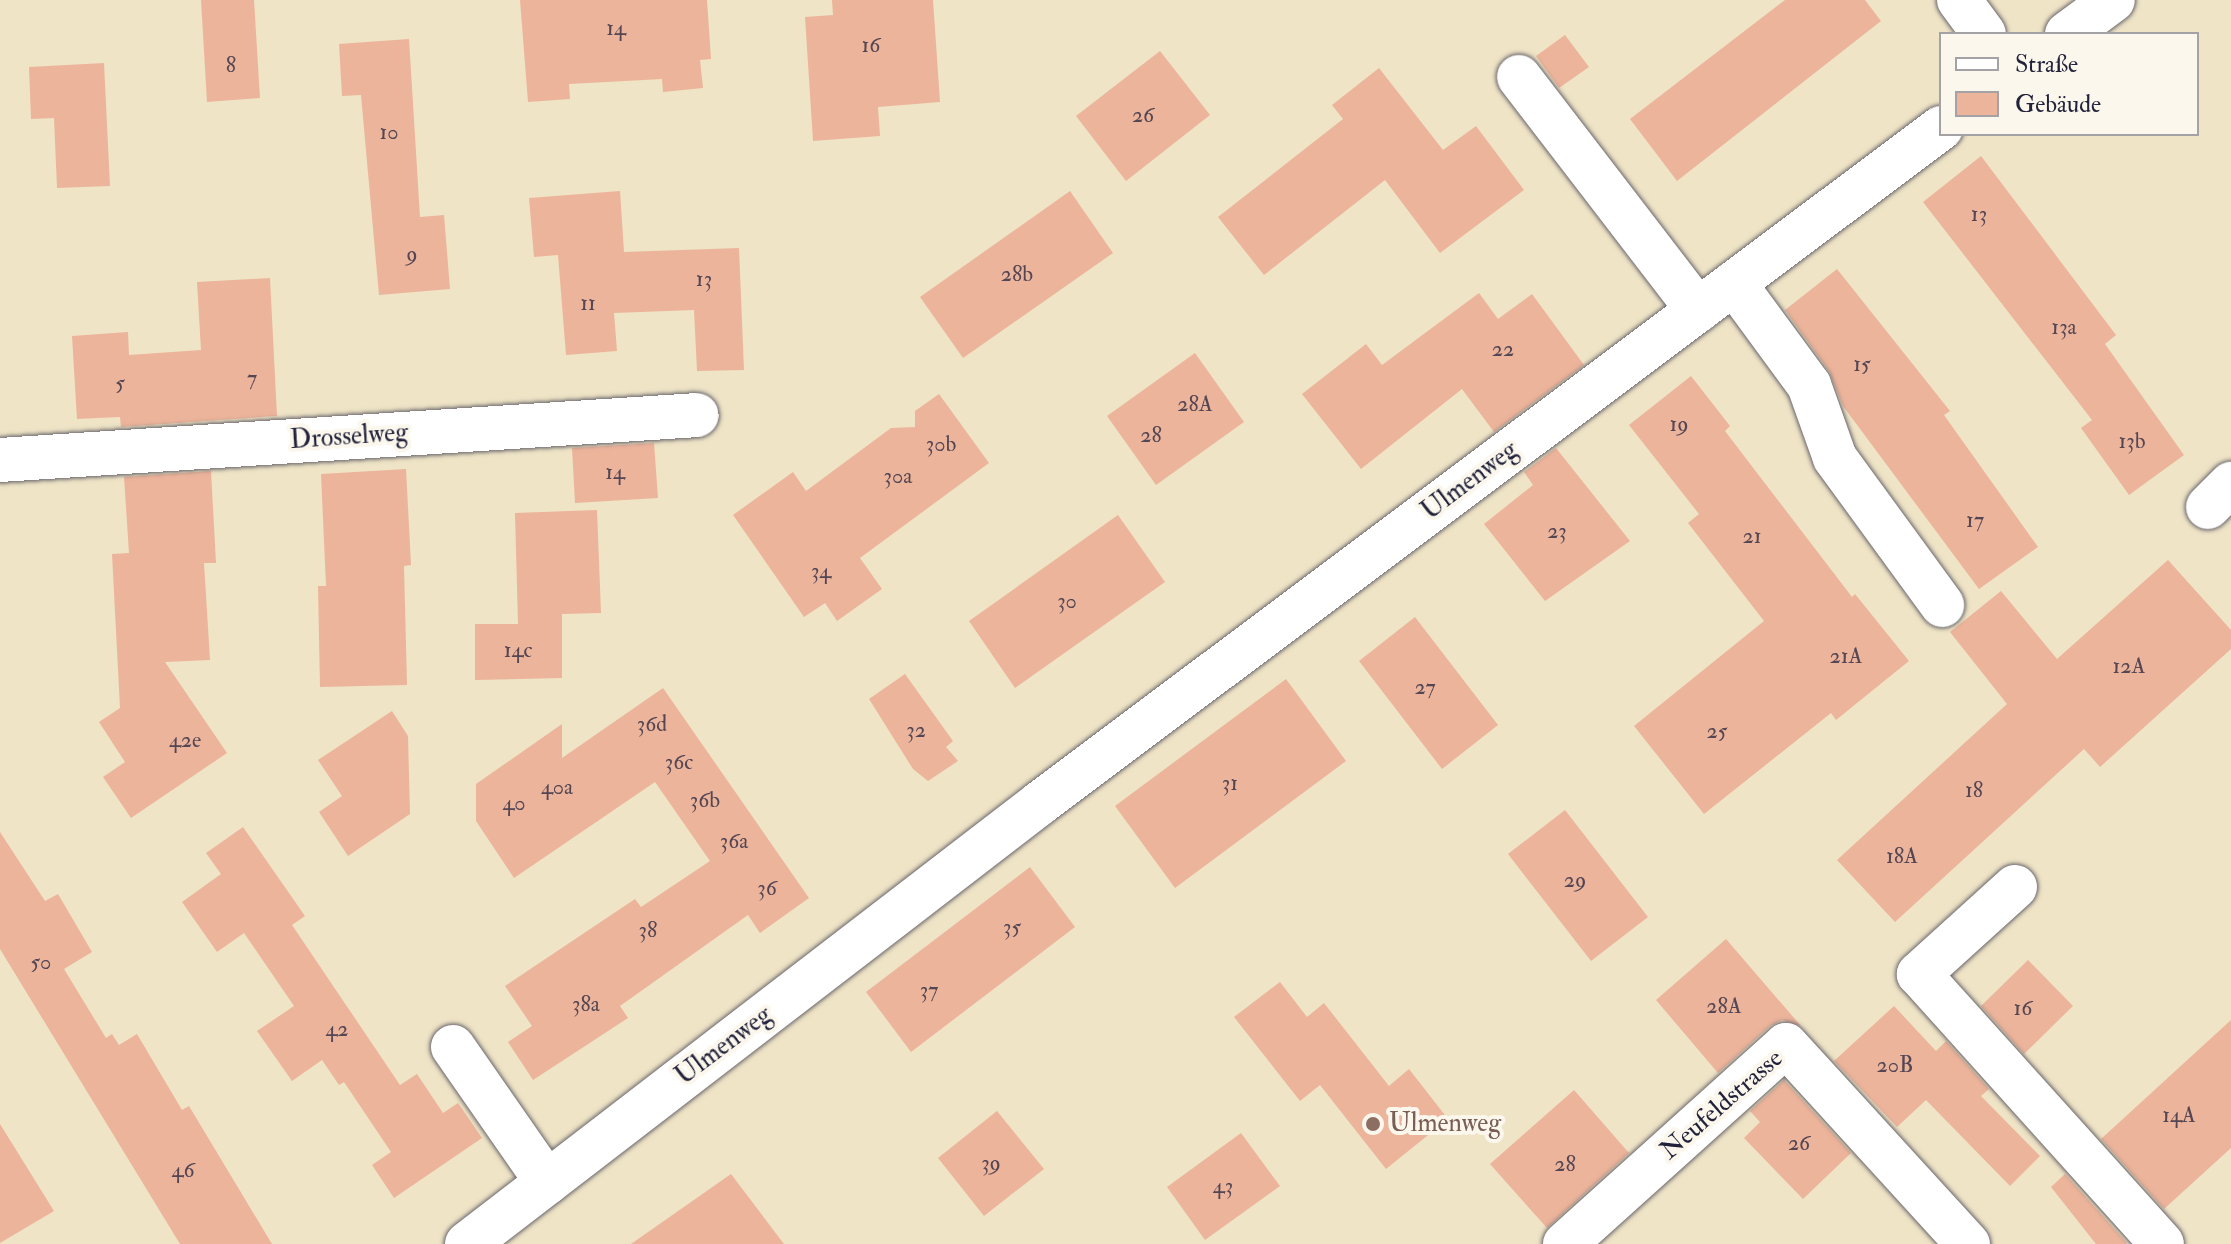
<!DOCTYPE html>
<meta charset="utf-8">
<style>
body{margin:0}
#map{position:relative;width:2231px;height:1244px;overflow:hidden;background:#efe4c6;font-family:"IM FELL Double Pica",serif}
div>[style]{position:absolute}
.building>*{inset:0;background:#ecb49b}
.roads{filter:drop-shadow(0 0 2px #6a666c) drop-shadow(0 0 2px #6a666c)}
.minor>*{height:44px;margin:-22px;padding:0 22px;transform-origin:22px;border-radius:22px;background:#fff}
.dots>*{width:22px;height:22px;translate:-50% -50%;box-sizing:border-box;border:4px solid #fbf7ec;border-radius:50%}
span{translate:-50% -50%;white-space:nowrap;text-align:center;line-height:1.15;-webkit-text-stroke:8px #fbf7ec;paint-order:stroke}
.number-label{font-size:22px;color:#544653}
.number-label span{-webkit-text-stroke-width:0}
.street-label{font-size:26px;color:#22223b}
.education-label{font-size:26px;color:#785e54}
.left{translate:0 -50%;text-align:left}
.legend{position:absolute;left:1939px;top:32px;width:260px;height:104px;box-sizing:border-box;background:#fbf7ec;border:2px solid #a4a2a5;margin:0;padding:10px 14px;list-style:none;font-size:24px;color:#22223b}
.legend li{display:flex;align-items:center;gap:16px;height:40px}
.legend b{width:40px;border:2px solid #a4a2a5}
</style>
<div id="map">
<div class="building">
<i style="clip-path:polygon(201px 0,254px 0,260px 98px,207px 102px)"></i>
<i style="clip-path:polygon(520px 0,707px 0,711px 59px,700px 60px,703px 88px,663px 92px,662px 79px,569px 84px,570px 99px,528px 102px)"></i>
<i style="clip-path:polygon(832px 0,933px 0,940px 102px,878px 107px,880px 136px,813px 141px,805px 17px,833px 15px)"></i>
<i style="clip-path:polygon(1785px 0,1865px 0,1881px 21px,1677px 181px,1630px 119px)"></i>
<i style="clip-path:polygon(1565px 35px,1589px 67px,1559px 88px,1536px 56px)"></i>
<i style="clip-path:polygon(409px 39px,420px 217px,444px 215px,450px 289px,379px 295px,361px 95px,342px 96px,339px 44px)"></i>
<i style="clip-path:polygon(1160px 51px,1210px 115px,1126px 181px,1076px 116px)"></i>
<i style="clip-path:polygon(104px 63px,110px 186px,57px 188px,54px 118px,31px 119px,29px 67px)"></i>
<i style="clip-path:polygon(1379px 68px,1443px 150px,1476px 126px,1524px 190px,1440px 253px,1385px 180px,1264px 275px,1218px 217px,1343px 119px,1332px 105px)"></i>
<i style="clip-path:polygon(1981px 156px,2116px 335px,2105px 344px,2184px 455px,2129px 495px,2081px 428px,2092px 420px,1923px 202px)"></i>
<i style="clip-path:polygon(620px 191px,624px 252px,739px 248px,744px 370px,697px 371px,694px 310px,614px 313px,617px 351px,566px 355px,558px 255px,534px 257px,529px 198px)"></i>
<i style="clip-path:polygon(1070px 191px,1113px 253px,963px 358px,920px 297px)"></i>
<i style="clip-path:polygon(1837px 269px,1950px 411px,1944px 415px,2038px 547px,1979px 589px,1843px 406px,1829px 371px,1785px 310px)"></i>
<i style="clip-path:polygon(270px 278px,277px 416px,121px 427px,120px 417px,77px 419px,72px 336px,128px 332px,129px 355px,201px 350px,197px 282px)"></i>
<i style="clip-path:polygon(1479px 293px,1498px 319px,1532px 294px,1584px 365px,1494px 432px,1462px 389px,1361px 469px,1302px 394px,1366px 344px,1382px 365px)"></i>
<i style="clip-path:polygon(1195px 353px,1244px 422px,1156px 485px,1107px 416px)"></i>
<i style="clip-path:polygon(1691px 376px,1730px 426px,1725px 431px,1852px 597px,1855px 594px,1909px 661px,1836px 720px,1831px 713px,1704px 814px,1634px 726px,1764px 621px,1688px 523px,1699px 514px,1629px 425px)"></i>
<i style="clip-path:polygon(939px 394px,989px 463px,860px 558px,882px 589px,837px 621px,825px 603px,804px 617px,733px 515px,793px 472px,806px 491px,891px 428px,915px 427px,915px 411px)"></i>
<i style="clip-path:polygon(654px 443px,658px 498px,575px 503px,572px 448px)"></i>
<i style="clip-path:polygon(1556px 448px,1630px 541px,1545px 601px,1484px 524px,1533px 485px,1524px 472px)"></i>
<i style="clip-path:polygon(406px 469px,411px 565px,404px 566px,407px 685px,320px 687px,318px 586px,326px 586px,321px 474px)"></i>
<i style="clip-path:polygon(211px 471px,216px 563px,204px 563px,210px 660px,165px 662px,227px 753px,131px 818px,103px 777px,125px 762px,99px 722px,120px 708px,112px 554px,129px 553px,124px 477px)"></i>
<i style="clip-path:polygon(597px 510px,601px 613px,562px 614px,562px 678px,475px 680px,475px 624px,518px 624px,515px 513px)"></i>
<i style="clip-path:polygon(1118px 515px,1165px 582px,1015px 688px,969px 621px)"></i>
<i style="clip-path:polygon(2168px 560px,2231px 630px,2231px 649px,2100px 767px,2084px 749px,1895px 922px,1837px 860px,2007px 704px,1950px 632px,2001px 591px,2057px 659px)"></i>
<i style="clip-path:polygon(1415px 617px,1498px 725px,1442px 769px,1359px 661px)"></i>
<i style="clip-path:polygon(905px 674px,953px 741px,946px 747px,958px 761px,928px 781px,913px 769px,869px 699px)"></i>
<i style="clip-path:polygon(1286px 679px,1346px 761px,1175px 888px,1115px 806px)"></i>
<i style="clip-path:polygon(663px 688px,809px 898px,760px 933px,748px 915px,620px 1006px,628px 1018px,533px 1080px,508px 1042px,532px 1026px,505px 986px,635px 899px,641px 907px,710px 861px,655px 782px,514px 878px,476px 821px,476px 784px,562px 724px,562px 758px)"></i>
<i style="clip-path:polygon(392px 711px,408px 736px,410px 814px,348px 856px,319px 812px,342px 796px,318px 760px)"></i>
<i style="clip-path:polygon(1565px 810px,1648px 917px,1591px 961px,1508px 854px)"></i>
<i style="clip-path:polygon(243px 827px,305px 916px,292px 925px,400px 1085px,417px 1074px,443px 1113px,458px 1103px,482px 1138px,394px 1198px,372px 1165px,391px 1152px,344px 1082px,339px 1085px,322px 1060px,292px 1081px,257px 1031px,294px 1006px,244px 933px,217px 952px,182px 902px,221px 874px,206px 853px)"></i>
<i style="clip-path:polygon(0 832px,45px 901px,58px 894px,92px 952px,64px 969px,106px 1038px,112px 1034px,119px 1045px,137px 1034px,182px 1110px,189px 1106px,272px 1244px,180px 1244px,0 949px)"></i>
<i style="clip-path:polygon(1030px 867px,1075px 927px,911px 1052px,866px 992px)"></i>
<i style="clip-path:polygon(1726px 939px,1801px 1026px,1782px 1020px,1770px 1026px,1718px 1073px,1656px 1000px)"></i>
<i style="clip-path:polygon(2028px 960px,2073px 1006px,2024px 1054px,1981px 1006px)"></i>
<i style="clip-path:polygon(1280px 982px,1307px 1017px,1324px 1003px,1389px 1086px,1409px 1069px,1448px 1119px,1386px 1169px,1320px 1085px,1300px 1101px,1234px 1017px)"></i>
<i style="clip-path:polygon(1894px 1006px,1936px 1051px,1946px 1041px,1989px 1089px,1981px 1096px,2040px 1156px,2010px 1186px,1926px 1100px,1897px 1127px,1834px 1061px)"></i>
<i style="clip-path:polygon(2231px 1020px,2231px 1148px,2164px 1209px,2101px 1139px)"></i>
<i style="clip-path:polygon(1784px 1080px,1851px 1153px,1803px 1199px,1744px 1138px,1760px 1122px,1750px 1111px)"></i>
<i style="clip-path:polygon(1574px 1090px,1629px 1153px,1547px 1228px,1490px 1164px)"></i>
<i style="clip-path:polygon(997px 1111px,1044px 1169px,984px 1216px,938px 1158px)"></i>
<i style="clip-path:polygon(0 1124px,54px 1211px,0 1243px)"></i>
<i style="clip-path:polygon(1241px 1133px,1280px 1186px,1205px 1240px,1167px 1187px)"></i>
<i style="clip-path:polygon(731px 1174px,784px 1244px,631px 1244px)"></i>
<i style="clip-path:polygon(2065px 1174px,2127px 1243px,2126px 1244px,2096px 1244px,2051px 1187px)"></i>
</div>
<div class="roads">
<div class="minor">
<i style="left:1959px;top:0;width:42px;rotate:53.7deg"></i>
<i style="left:2067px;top:34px;width:57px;rotate:-36.5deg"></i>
<i style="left:1519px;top:77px;width:294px;rotate:52.5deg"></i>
<i style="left:1734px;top:283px;width:127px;rotate:53.7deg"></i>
<i style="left:1809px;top:385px;width:77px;rotate:70.4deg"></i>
<i style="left:1835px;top:458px;width:182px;rotate:53.9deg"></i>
<i style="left:0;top:460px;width:698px;rotate:-3.69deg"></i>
<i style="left:2208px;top:507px;width:33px;rotate:-45deg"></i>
<i style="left:2015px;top:887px;width:130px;rotate:137.8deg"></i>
<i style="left:1919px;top:974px;width:363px;rotate:48deg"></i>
<i style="left:453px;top:1047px;width:165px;rotate:55.2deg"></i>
<i style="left:467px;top:1244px;width:723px;rotate:-37.58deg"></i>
<i style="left:1040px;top:803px;width:1126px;rotate:-36.84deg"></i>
<i style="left:1565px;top:1244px;width:297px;rotate:-42deg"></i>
<i style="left:1786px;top:1045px;width:270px;rotate:47.6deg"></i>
</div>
</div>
<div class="dots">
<i style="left:1373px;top:1124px;background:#8d6e63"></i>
</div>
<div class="number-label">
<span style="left:616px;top:29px">14</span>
<span style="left:871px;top:46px">16</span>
<span style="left:231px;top:66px">8</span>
<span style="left:1143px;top:116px">26</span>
<span style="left:389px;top:133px">10</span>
<span style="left:1979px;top:215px">13</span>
<span style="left:412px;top:255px">9</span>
<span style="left:1017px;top:275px">28b</span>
<span style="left:704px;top:280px">13</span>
<span style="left:588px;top:304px">11</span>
<span style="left:2064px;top:328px">13a</span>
<span style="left:1503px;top:350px">22</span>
<span style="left:1862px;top:365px">15</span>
<span style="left:252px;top:379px">7</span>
<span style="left:120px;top:384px">5</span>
<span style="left:1195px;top:405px">28A</span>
<span style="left:1679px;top:425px">19</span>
<span style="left:1151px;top:436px">28</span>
<span style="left:2132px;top:442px">13b</span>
<span style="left:941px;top:445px">30b</span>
<span style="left:615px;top:473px">14</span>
<span style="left:898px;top:477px">30a</span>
<span style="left:1975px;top:521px">17</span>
<span style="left:1557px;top:532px">23</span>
<span style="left:1752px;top:537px">21</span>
<span style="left:821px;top:572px">34</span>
<span style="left:1067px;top:602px">30</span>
<span style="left:518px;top:651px">14c</span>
<span style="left:1846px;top:657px">21A</span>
<span style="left:2129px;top:667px">12A</span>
<span style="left:1425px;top:688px">27</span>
<span style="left:652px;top:725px">36d</span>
<span style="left:916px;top:731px">32</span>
<span style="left:1717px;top:732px">25</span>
<span style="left:185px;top:741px">42e</span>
<span style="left:679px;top:763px">36c</span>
<span style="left:1230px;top:784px">31</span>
<span style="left:557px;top:788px">40a</span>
<span style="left:1974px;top:791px">18</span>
<span style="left:705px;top:801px">36b</span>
<span style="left:514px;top:804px">40</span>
<span style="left:734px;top:842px">36a</span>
<span style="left:1902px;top:857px">18A</span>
<span style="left:1575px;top:881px">29</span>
<span style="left:767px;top:889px">36</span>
<span style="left:1012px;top:928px">35</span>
<span style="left:648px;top:931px">38</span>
<span style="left:41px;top:963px">50</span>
<span style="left:929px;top:991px">37</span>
<span style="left:586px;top:1005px">38a</span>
<span style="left:1724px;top:1007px">28A</span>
<span style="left:2023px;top:1009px">16</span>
<span style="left:337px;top:1030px">42</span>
<span style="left:1895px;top:1066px">20B</span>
<span style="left:2179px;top:1116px">14A</span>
<span style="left:1799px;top:1144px">26</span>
<span style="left:991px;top:1164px">39</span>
<span style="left:1565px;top:1165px">28</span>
<span style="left:183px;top:1171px">46</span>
<span style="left:1223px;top:1187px">43</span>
</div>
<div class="street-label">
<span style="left:349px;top:437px;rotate:-4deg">Drosselweg</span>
<span style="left:1470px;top:481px;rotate:-37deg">Ulmenweg</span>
<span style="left:724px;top:1046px;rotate:-37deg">Ulmenweg</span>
<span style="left:1722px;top:1105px;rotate:-41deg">Neufeldstrasse</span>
</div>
<div class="education-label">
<span class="left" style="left:1389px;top:1124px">Ulmenweg</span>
</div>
<ul class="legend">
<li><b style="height:10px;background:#fff"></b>Straße</li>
<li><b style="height:22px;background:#ecb49b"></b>Gebäude</li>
</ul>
</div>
